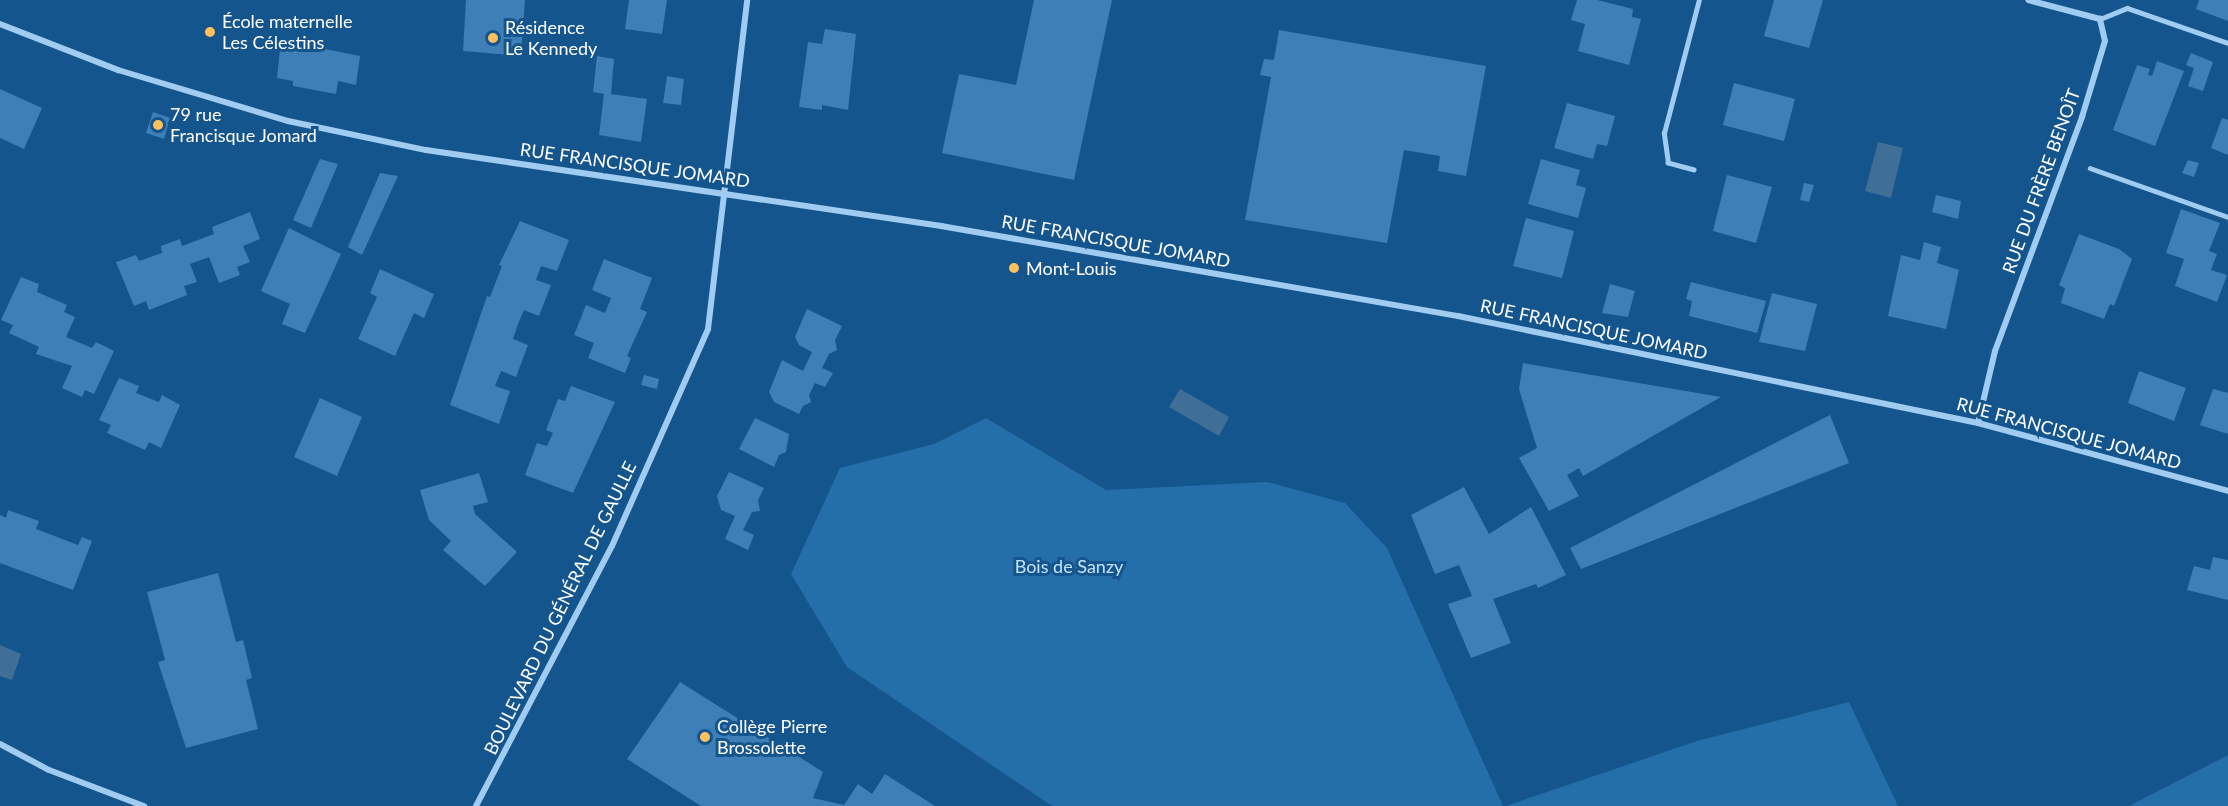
<!DOCTYPE html>
<meta charset="utf-8">
<style>
body{margin:0}
#map{position:relative;width:2228px;height:806px;overflow:hidden;background:#15558d;font-family:Lato,sans-serif}
div>[style]{position:absolute}
.green>*{inset:0;background:#246eaa}
.water>*{inset:0;background:#3f6e97}
.building>*{inset:0;background:#3d7fb6}
.service>*{height:4.5px;margin:-2.25px;padding:0 2.25px;transform-origin:2.25px;border-radius:2.25px;background:#9fccf0}
.minor>*{height:6px;margin:-3px;padding:0 3px;transform-origin:3px;border-radius:3px;background:#9fccf0}
.dots>*{width:16px;height:16px;translate:-50% -50%;box-sizing:border-box;border:3px solid #15558d;border-radius:50%}
span{translate:-50% -50%;white-space:nowrap;text-align:center;line-height:1.15;-webkit-text-stroke:6px #15558d;paint-order:stroke}
.poi-label{font-size:18px;color:#fff}
.left{translate:0 -50%;text-align:left}
.street-label{font-size:18px;color:#fff}
.park-label{font-size:18px;color:#c5e3fb}
</style>
<div id="map">
<div class="green">
<i style="clip-path:polygon(986px 418px,1106px 490px,1267px 482px,1345px 503px,1387px 548px,1503px 806px,1052px 806px,847px 667px,791px 574px,840px 468px,934px 444px)"></i>
<i style="clip-path:polygon(1849px 702px,1898px 806px,1506px 806px,1697px 741px)"></i>
<i style="clip-path:polygon(2228px 755px,2228px 806px,2129px 806px)"></i>
</div>
<div class="water">
<i style="clip-path:polygon(1878px 142px,1903px 148px,1891px 198px,1865px 191px)"></i>
<i style="clip-path:polygon(1180px 389px,1229px 417px,1219px 436px,1169px 407px)"></i>
<i style="clip-path:polygon(0 645px,21px 654px,12px 680px,0 676px)"></i>
</div>
<div class="building">
<i style="clip-path:polygon(466px 0,525px 0,521px 56px,463px 51px)"></i>
<i style="clip-path:polygon(629px 0,667px 0,662px 34px,625px 29px)"></i>
<i style="clip-path:polygon(1034px 0,1112px 0,1074px 180px,942px 153px,959px 74px,1016px 85px)"></i>
<i style="clip-path:polygon(1577px 0,1597px 0,1633px 9px,1632px 17px,1641px 19px,1629px 65px,1578px 51px,1585px 24px,1571px 20px)"></i>
<i style="clip-path:polygon(1774px 0,1823px 0,1809px 48px,1764px 36px)"></i>
<i style="clip-path:polygon(2199px 0,2228px 0,2228px 21px,2196px 9px)"></i>
<i style="clip-path:polygon(825px 29px,856px 34px,848px 110px,822px 105px,822px 110px,799px 107px,808px 42px,822px 44px)"></i>
<i style="clip-path:polygon(1279px 30px,1486px 66px,1466px 176px,1438px 171px,1440px 156px,1404px 150px,1387px 243px,1245px 220px,1271px 77px,1260px 75px,1264px 59px,1274px 60px)"></i>
<i style="clip-path:polygon(281px 40px,360px 56px,356px 85px,338px 81px,336px 94px,293px 86px,293px 81px,277px 78px)"></i>
<i style="clip-path:polygon(2191px 53px,2213px 62px,2203px 91px,2188px 86px,2194px 68px,2186px 65px)"></i>
<i style="clip-path:polygon(597px 56px,614px 59px,611px 94px,647px 99px,641px 142px,599px 135px,604px 94px,593px 92px)"></i>
<i style="clip-path:polygon(2157px 61px,2184px 71px,2155px 146px,2113px 130px,2137px 65px,2150px 69px,2148px 75px,2152px 76px)"></i>
<i style="clip-path:polygon(667px 76px,684px 79px,681px 105px,663px 103px)"></i>
<i style="clip-path:polygon(1734px 83px,1795px 99px,1784px 141px,1723px 125px)"></i>
<i style="clip-path:polygon(0 89px,42px 108px,24px 149px,0 138px)"></i>
<i style="clip-path:polygon(1567px 103px,1615px 116px,1607px 146px,1597px 144px,1593px 159px,1554px 148px)"></i>
<i style="clip-path:polygon(153px 112px,170px 118px,164px 139px,146px 133px)"></i>
<i style="clip-path:polygon(2222px 118px,2228px 120px,2228px 155px,2211px 148px)"></i>
<i style="clip-path:polygon(320px 159px,338px 164px,311px 228px,293px 220px)"></i>
<i style="clip-path:polygon(1541px 159px,1580px 170px,1576px 185px,1586px 188px,1578px 218px,1528px 204px)"></i>
<i style="clip-path:polygon(2188px 160px,2199px 163px,2194px 177px,2182px 173px)"></i>
<i style="clip-path:polygon(380px 173px,398px 176px,362px 255px,348px 247px)"></i>
<i style="clip-path:polygon(1727px 175px,1772px 187px,1756px 243px,1713px 231px)"></i>
<i style="clip-path:polygon(1804px 183px,1814px 185px,1809px 202px,1800px 200px)"></i>
<i style="clip-path:polygon(1936px 195px,1961px 201px,1958px 219px,1932px 212px)"></i>
<i style="clip-path:polygon(2181px 209px,2220px 223px,2209px 251px,2217px 254px,2211px 270px,2227px 275px,2217px 302px,2175px 286px,2184px 259px,2166px 253px)"></i>
<i style="clip-path:polygon(250px 212px,260px 239px,243px 246px,250px 262px,237px 267px,240px 275px,219px 283px,209px 257px,190px 264px,197px 282px,184px 286px,187px 295px,149px 310px,146px 301px,134px 306px,116px 262px,136px 255px,139px 261px,162px 253px,161px 246px,180px 239px,182px 246px,214px 234px,212px 227px)"></i>
<i style="clip-path:polygon(1526px 218px,1574px 231px,1562px 278px,1513px 266px)"></i>
<i style="clip-path:polygon(520px 221px,569px 240px,557px 271px,541px 266px,536px 280px,551px 285px,539px 316px,524px 310px,518px 324px,513px 339px,528px 345px,516px 377px,501px 371px,495px 386px,510px 391px,499px 424px,450px 405px,487px 296px,490px 297px,502px 266px,499px 265px)"></i>
<i style="clip-path:polygon(289px 228px,341px 254px,305px 333px,282px 324px,290px 304px,261px 291px)"></i>
<i style="clip-path:polygon(2079px 234px,2119px 249px,2132px 259px,2114px 306px,2110px 304px,2104px 319px,2061px 303px,2065px 288px,2059px 285px)"></i>
<i style="clip-path:polygon(1924px 242px,1941px 247px,1937px 263px,1959px 270px,1946px 329px,1888px 316px,1901px 255px,1920px 260px)"></i>
<i style="clip-path:polygon(604px 259px,652px 278px,640px 309px,647px 312px,627px 356px,631px 358px,625px 373px,588px 358px,594px 343px,574px 335px,586px 305px,605px 313px,611px 298px,592px 290px)"></i>
<i style="clip-path:polygon(380px 269px,434px 294px,424px 318px,414px 313px,395px 356px,358px 339px,377px 297px,370px 293px)"></i>
<i style="clip-path:polygon(21px 277px,39px 284px,37px 292px,67px 305px,64px 312px,75px 317px,66px 337px,92px 348px,96px 342px,114px 351px,94px 394px,85px 390px,82px 397px,62px 388px,72px 366px,36px 354px,39px 347px,9px 333px,13px 325px,1px 320px)"></i>
<i style="clip-path:polygon(1691px 282px,1766px 301px,1757px 333px,1689px 316px,1692px 301px,1686px 299px)"></i>
<i style="clip-path:polygon(1610px 284px,1635px 291px,1628px 317px,1602px 313px)"></i>
<i style="clip-path:polygon(1772px 293px,1817px 304px,1805px 351px,1759px 342px)"></i>
<i style="clip-path:polygon(807px 309px,842px 326px,835px 340px,837px 350px,829px 354px,822px 368px,833px 373px,825px 387px,815px 383px,809px 395px,811px 402px,803px 406px,799px 414px,774px 402px,769px 392px,782px 360px,803px 371px,812px 352px,799px 345px,795px 337px)"></i>
<i style="clip-path:polygon(1523px 363px,1615px 379px,1721px 397px,1583px 476px,1579px 468px,1567px 475px,1579px 496px,1549px 511px,1519px 458px,1537px 448px,1519px 389px)"></i>
<i style="clip-path:polygon(2139px 371px,2186px 388px,2174px 421px,2128px 403px)"></i>
<i style="clip-path:polygon(644px 375px,659px 379px,657px 389px,641px 385px)"></i>
<i style="clip-path:polygon(119px 378px,139px 386px,136px 393px,146px 397px,159px 402px,162px 395px,180px 405px,161px 448px,149px 442px,145px 450px,107px 433px,111px 425px,99px 420px)"></i>
<i style="clip-path:polygon(571px 386px,615px 402px,573px 493px,525px 475px,537px 443px,547px 446px,553px 433px,546px 430px,558px 399px,565px 401px)"></i>
<i style="clip-path:polygon(2213px 389px,2228px 393px,2228px 434px,2200px 425px)"></i>
<i style="clip-path:polygon(320px 398px,362px 417px,337px 476px,294px 457px)"></i>
<i style="clip-path:polygon(1830px 415px,1849px 463px,1581px 569px,1570px 548px)"></i>
<i style="clip-path:polygon(755px 418px,789px 434px,786px 452px,779px 455px,774px 467px,739px 449px)"></i>
<i style="clip-path:polygon(729px 472px,764px 488px,758px 500px,760px 511px,752px 512px,743px 530px,754px 535px,748px 550px,725px 539px,735px 516px,721px 510px,717px 496px)"></i>
<i style="clip-path:polygon(479px 473px,488px 502px,473px 506px,475px 514px,517px 552px,485px 586px,443px 550px,451px 541px,429px 520px,420px 490px)"></i>
<i style="clip-path:polygon(1464px 487px,1489px 534px,1531px 507px,1566px 575px,1538px 588px,1536px 584px,1493px 599px,1511px 643px,1471px 658px,1448px 604px,1472px 596px,1459px 565px,1435px 574px,1411px 515px)"></i>
<i style="clip-path:polygon(8px 510px,39px 521px,36px 529px,78px 545px,82px 537px,92px 541px,73px 590px,0 563px,0 515px,6px 518px)"></i>
<i style="clip-path:polygon(2213px 557px,2228px 560px,2228px 600px,2187px 590px,2194px 566px,2210px 570px)"></i>
<i style="clip-path:polygon(218px 573px,236px 642px,243px 640px,252px 678px,246px 680px,258px 729px,186px 748px,158px 662px,165px 660px,147px 592px)"></i>
<i style="clip-path:polygon(680px 682px,823px 772px,813px 798px,844px 805px,858px 784px,872px 794px,885px 774px,935px 806px,701px 806px,627px 759px)"></i>
</div>
<div class="service">
<i style="left:2100px;top:19px;width:29px;rotate:-22deg"></i>
<i style="left:2127px;top:8px;width:107px;rotate:19.1deg"></i>
<i style="left:2090px;top:168px;width:146px;rotate:19.5deg"></i>
<i style="left:1694px;top:170px;width:27px;rotate:-165deg"></i>
<i style="left:1668px;top:163px;width:30px;rotate:-98deg"></i>
<i style="left:1664px;top:133px;width:138px;rotate:-75.3deg"></i>
</div>
<div class="minor">
<i style="left:0;top:24px;width:127px;rotate:21.3deg"></i>
<i style="left:118px;top:70px;width:177px;rotate:16.7deg"></i>
<i style="left:288px;top:121px;width:141px;rotate:11.9deg"></i>
<i style="left:426px;top:150px;width:521px;rotate:8.39deg"></i>
<i style="left:941px;top:226px;width:525px;rotate:9.88deg"></i>
<i style="left:1458px;top:316px;width:531px;rotate:11.63deg"></i>
<i style="left:1978px;top:423px;width:259px;rotate:15.2deg"></i>
<i style="left:1978px;top:423px;width:74px;rotate:-76.7deg"></i>
<i style="left:1995px;top:351px;width:250px;rotate:-69.6deg"></i>
<i style="left:2082px;top:117px;width:79px;rotate:-73.2deg"></i>
<i style="left:2105px;top:41px;width:23px;rotate:-103deg"></i>
<i style="left:2100px;top:19px;width:74px;rotate:-165.2deg"></i>
<i style="left:0;top:744px;width:55px;rotate:28deg"></i>
<i style="left:49px;top:770px;width:102px;rotate:20.8deg"></i>
<i style="left:476px;top:806px;width:293px;rotate:-62.4deg"></i>
<i style="left:612px;top:546px;width:237px;rotate:-66.1deg"></i>
<i style="left:708px;top:329px;width:331px;rotate:-83.2deg"></i>
</div>
<div class="dots">
<i style="left:210px;top:32px;background:#ffc05e"></i>
<i style="left:493px;top:38px;background:#ffc05e"></i>
<i style="left:158px;top:125px;background:#ffc05e"></i>
<i style="left:1014px;top:268px;background:#ffc05e"></i>
<i style="left:705px;top:737px;background:#ffc05e"></i>
</div>
<div class="poi-label">
<span class="left" style="left:222px;top:32px">École maternelle<br>Les Célestins</span>
<span class="left" style="left:505px;top:38px">Résidence<br>Le Kennedy</span>
<span class="left" style="left:170px;top:125px">79 rue<br>Francisque Jomard</span>
<span class="left" style="left:1026px;top:268px">Mont-Louis</span>
<span class="left" style="left:717px;top:737px">Collège Pierre<br>Brossolette</span>
</div>
<div class="street-label">
<span style="left:635px;top:165px;rotate:8deg">RUE FRANCISQUE JOMARD</span>
<span style="left:2041px;top:181px;rotate:-70deg">RUE DU FRÈRE BENOÎT</span>
<span style="left:1116px;top:241px;rotate:10deg">RUE FRANCISQUE JOMARD</span>
<span style="left:1594px;top:329px;rotate:12deg">RUE FRANCISQUE JOMARD</span>
<span style="left:2069px;top:433px;rotate:15deg">RUE FRANCISQUE JOMARD</span>
<span style="left:560px;top:608px;rotate:-64deg">BOULEVARD DU GÉNÉRAL DE GAULLE</span>
</div>
<div class="park-label">
<span style="left:1069px;top:566px">Bois de Sanzy</span>
</div>
</div>
